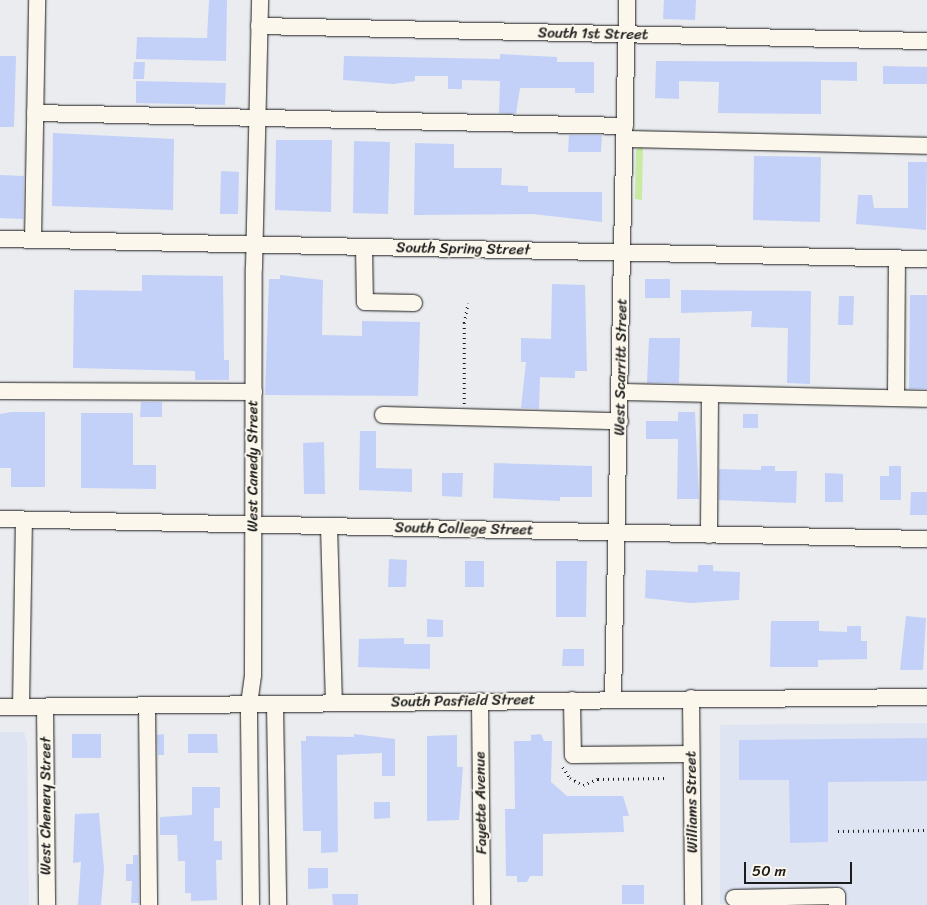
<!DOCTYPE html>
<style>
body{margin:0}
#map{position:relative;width:927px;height:905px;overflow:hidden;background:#eaecf0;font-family:Sriracha,sans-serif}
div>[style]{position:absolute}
.built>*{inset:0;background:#dee4f2}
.green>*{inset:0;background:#c9eaa2}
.building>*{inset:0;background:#c3d1f8}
.path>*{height:2.5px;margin-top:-1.25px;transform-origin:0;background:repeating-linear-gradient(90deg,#1c1c1c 0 1px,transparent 0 5px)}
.roads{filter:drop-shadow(0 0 1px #1c1c1c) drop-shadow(0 0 1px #1c1c1c)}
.minor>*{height:16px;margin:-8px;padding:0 8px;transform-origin:8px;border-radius:8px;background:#fbf7ec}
span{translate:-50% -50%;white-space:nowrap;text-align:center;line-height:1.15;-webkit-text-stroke:4px #fbf7ec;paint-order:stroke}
.street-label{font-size:15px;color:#1c1c1c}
.scale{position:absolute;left:744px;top:862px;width:108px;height:22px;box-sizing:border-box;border:2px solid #1c1c1c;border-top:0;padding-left:6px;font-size:15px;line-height:18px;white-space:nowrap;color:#1c1c1c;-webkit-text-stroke:4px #fbf7ec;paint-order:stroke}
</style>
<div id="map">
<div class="built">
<i style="clip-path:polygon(927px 723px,927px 905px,833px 905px,832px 901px,720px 904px,720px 725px)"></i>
<i style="clip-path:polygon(0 732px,24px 732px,27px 743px,29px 905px,0 905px)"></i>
</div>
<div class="green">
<i style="clip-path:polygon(643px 145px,642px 200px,635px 199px,636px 150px)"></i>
</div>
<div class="building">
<i style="clip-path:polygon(209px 0,227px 0,226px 61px,136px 59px,137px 37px,207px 38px)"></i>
<i style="clip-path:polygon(664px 0,696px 0,695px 20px,663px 19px)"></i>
<i style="clip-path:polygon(500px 54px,557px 57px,557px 62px,594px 62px,594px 93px,575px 93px,575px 88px,520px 88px,516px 114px,499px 113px,500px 81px,462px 80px,462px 89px,448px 89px,448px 76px,415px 76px,415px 81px,393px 84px,343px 80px,344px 56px,500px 59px)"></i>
<i style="clip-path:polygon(0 56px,16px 56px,14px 127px,0 127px)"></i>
<i style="clip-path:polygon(656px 61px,857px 62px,857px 81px,821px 80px,821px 114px,718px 113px,719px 82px,679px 81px,679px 99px,655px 98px)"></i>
<i style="clip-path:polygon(134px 62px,145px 62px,144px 79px,133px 79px)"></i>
<i style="clip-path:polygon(883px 66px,927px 67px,927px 84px,883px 84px)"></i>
<i style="clip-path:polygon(136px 81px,226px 83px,225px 105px,136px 103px)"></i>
<i style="clip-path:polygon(53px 133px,174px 139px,173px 210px,52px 206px)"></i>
<i style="clip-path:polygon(569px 135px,602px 135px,601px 152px,568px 152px)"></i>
<i style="clip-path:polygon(276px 140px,332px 140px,331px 212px,275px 210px)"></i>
<i style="clip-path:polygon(354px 141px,390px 142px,388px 214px,353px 213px)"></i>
<i style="clip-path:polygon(415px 143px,454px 144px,454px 168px,502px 168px,501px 185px,528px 186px,528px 192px,602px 192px,602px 222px,533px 214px,414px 215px)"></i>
<i style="clip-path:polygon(754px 156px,821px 157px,820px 222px,753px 220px)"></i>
<i style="clip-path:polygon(908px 162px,927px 162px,926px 230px,856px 224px,858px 195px,872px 195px,874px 208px,908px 208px)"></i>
<i style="clip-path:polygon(221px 171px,239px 172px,238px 214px,220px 214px)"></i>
<i style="clip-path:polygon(0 175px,24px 176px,23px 219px,0 218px)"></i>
<i style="clip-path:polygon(142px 275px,223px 276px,224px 360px,229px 360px,229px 380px,195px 380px,195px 371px,73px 368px,74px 290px,142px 291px)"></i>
<i style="clip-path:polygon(280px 275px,323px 280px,322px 335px,362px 336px,362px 321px,420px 322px,418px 396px,265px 395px,269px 279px,280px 279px)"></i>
<i style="clip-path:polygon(645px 279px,670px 279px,670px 298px,645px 298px)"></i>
<i style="clip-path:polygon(552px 284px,585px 285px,587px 371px,575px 371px,575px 378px,540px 377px,539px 409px,521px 408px,526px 362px,521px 362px,521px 338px,551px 339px)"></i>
<i style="clip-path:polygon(681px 290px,811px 291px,810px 384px,787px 383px,788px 328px,751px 327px,752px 311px,681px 313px)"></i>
<i style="clip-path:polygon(910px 295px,927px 295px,927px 389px,909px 389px)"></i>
<i style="clip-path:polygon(839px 296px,854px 296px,853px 325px,838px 325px)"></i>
<i style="clip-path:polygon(649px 338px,680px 338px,679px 383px,647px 383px)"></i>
<i style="clip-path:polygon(141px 402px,162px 402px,162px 417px,140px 417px)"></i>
<i style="clip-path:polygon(11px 412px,45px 412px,45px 487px,11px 487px,11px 468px,0 468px,0 414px)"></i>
<i style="clip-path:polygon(678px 412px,695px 412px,699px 499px,677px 499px,678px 439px,646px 439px,646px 421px,678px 421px)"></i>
<i style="clip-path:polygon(81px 413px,133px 413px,133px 465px,156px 465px,156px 489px,81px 488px)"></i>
<i style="clip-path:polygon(743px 414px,758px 414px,758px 428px,743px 428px)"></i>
<i style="clip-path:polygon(360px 431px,376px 431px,376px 468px,412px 469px,412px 492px,359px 490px)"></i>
<i style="clip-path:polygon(324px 442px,325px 494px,304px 494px,303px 443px)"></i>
<i style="clip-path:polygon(494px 463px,592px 466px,592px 497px,560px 497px,560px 501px,493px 498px)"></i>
<i style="clip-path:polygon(761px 466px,775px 466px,775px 471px,797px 471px,796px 503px,719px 500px,719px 469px,761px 470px)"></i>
<i style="clip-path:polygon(889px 466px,901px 466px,901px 500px,880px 500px,880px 476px,889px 476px)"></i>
<i style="clip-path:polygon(442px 473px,463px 473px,462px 497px,442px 496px)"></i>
<i style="clip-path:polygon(825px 473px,843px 474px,843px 502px,825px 502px)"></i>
<i style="clip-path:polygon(911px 492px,927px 492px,927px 515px,910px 515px)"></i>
<i style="clip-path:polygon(389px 559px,407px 560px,406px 587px,388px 587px)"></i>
<i style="clip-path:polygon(465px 561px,484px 561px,484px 587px,465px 587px)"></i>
<i style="clip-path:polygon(556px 561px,587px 561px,586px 617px,556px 617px)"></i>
<i style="clip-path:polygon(698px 565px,713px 565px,713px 571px,740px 572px,739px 600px,690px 603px,645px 598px,646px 570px,698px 572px)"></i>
<i style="clip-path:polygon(906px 616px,926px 618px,923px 670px,900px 670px)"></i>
<i style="clip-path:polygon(427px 619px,443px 620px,443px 637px,427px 637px)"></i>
<i style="clip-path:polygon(771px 621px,819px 621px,819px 631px,847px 632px,847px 626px,861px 626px,861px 641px,867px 641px,867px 659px,818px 660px,818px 667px,770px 667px)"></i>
<i style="clip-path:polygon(404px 638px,404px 644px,430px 644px,430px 669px,358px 667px,359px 639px)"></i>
<i style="clip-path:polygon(563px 649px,584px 649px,584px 666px,562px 666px)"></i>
<i style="clip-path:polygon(72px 734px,101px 734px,101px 758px,72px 758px)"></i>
<i style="clip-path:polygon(164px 734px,164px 755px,158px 755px,157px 735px)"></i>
<i style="clip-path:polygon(188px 734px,217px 734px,218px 753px,188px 753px)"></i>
<i style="clip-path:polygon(354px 734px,395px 739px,395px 776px,382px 776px,382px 753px,337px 755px,338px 852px,321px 853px,321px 831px,303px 831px,301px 741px,306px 741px,306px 736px,354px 737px)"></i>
<i style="clip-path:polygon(541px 734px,544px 741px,552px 741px,551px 782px,567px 796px,623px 796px,629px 816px,623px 816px,624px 832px,543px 834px,543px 876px,530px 876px,527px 882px,517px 882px,517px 876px,506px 876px,505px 809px,515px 809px,514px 741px,531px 741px,531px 735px)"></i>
<i style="clip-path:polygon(457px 735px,457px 767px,463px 767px,459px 820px,427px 821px,427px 736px)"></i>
<i style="clip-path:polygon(927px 738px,927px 781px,828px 782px,828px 842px,790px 843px,789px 780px,739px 780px,739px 740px)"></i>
<i style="clip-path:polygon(192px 787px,220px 787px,220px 808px,214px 808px,214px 841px,222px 841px,222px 860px,216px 860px,217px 900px,191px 901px,191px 893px,185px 893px,185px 861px,178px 861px,177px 835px,160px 835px,160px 817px,192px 815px)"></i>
<i style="clip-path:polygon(374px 802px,390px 802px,390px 818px,374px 819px)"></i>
<i style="clip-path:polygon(99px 813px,104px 869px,101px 905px,78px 905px,81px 862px,73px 863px,75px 814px)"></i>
<i style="clip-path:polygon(133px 855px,138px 855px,139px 903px,131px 903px,132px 881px,126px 881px,126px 864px,133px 864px)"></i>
<i style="clip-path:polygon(308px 868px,328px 868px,328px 888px,308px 889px)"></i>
<i style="clip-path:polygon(622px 885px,644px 885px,644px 904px,622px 904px)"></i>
<i style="clip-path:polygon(332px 894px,358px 894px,358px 905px,333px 905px)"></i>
</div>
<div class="path">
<i style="left:464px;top:404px;width:81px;rotate:-90deg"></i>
<i style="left:464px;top:323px;width:20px;rotate:-79deg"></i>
<i style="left:563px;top:767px;width:13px;rotate:58deg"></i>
<i style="left:570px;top:778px;width:15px;rotate:28deg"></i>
<i style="left:583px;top:785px;width:16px;rotate:-22deg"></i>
<i style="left:598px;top:779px;width:68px;rotate:-0.8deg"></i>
<i style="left:838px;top:831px;width:89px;rotate:-0.6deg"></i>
</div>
<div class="roads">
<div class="minor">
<i style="left:259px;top:26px;width:668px;rotate:1.29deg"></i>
<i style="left:35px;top:113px;width:590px;rotate:1.26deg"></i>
<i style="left:625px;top:139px;width:302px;rotate:1.3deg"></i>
<i style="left:0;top:239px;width:927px;rotate:1.24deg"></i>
<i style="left:33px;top:240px;width:240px;rotate:-89deg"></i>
<i style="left:364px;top:247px;width:55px;rotate:89deg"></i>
<i style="left:365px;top:302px;width:49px;rotate:1.2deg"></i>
<i style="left:0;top:391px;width:254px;rotate:0.2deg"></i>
<i style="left:621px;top:392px;width:306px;rotate:1.3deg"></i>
<i style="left:896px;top:398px;width:139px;rotate:-89.6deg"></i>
<i style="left:383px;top:415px;width:237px;rotate:1.5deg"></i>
<i style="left:0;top:519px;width:927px;rotate:1.24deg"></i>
<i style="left:329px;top:526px;width:177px;rotate:88.4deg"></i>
<i style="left:709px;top:535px;width:141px;rotate:-89.6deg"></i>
<i style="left:691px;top:698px;width:207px;rotate:89.4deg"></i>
<i style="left:572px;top:700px;width:55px;rotate:89deg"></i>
<i style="left:573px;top:755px;width:118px;rotate:-0.5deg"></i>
<i style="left:613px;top:700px;width:700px;rotate:-88.85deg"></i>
<i style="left:480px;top:701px;width:204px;rotate:89.4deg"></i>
<i style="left:275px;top:704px;width:201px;rotate:89.1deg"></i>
<i style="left:147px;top:705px;width:200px;rotate:89.4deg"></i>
<i style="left:0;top:707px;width:927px;rotate:-0.62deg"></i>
<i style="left:21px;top:707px;width:187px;rotate:-89.1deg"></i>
<i style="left:45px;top:707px;width:198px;rotate:89.4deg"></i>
<i style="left:734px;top:898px;width:103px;rotate:-1.1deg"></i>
<i style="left:837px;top:896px;width:9px;rotate:90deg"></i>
<i style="left:251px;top:905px;width:201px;rotate:-90.6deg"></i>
<i style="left:249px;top:704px;width:29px;rotate:-82deg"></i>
<i style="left:253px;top:675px;width:407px;rotate:-89.9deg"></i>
<i style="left:254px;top:268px;width:268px;rotate:-88.7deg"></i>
</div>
</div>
<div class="street-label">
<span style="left:593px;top:34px;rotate:1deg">South 1st Street</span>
<span style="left:463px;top:249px;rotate:1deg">South Spring Street</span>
<span style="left:621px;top:367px;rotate:-89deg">West Scarritt Street</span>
<span style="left:253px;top:466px;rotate:-90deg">West Canedy Street</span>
<span style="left:464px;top:529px;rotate:1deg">South College Street</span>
<span style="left:463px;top:701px;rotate:-1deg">South Pasfield Street</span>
<span style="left:692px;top:802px;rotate:-91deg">Williams Street</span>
<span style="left:481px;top:803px;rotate:-91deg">Fayette Avenue</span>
<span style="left:46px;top:806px;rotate:-90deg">West Chenery Street</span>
</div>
<div class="scale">50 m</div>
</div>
